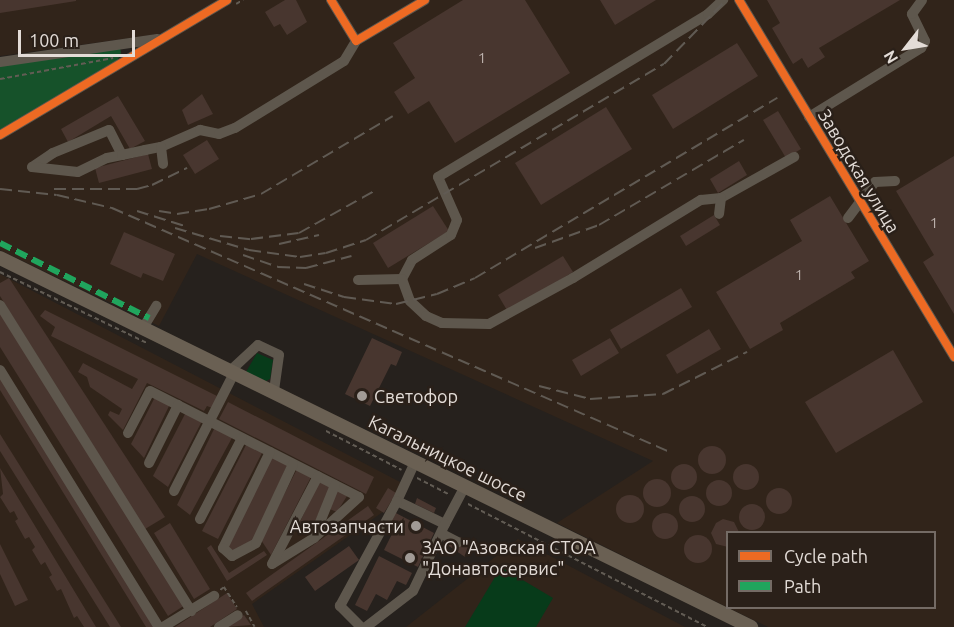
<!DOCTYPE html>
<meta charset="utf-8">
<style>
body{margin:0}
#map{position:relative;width:954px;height:627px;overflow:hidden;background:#26211d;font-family:Ubuntu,sans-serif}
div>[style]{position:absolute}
.built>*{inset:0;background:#31241a}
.green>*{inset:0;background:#073b1a}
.forest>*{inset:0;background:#16522a}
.building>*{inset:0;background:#48362f}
.round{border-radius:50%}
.path>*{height:1.5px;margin-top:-0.75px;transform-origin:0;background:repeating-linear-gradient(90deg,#625c54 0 4.5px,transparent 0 7.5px)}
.minor>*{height:10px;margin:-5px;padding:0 5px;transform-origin:5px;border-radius:5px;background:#5e574d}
.major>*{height:14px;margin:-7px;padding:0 7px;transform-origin:7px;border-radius:7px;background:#6a6053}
.rail>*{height:2px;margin-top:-1px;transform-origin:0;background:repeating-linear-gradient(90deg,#605a53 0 12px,transparent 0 18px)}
.quiet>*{height:6px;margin-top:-3px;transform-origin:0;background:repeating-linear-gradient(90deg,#20a55d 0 12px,transparent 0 18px)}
.cycleway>*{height:8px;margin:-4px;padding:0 4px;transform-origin:4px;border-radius:4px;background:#ed6a23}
.dots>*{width:16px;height:16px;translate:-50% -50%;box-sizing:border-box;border:3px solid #2a2019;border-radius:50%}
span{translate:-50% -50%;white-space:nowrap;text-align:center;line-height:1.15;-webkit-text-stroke:5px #2a2019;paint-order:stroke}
.number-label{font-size:15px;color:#bcb2ad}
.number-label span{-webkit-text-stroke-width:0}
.street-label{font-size:18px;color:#e3dcd7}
.poi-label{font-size:18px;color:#e3dcd7}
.left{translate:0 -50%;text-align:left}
.right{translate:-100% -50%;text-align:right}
.legend{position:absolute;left:726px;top:531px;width:210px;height:78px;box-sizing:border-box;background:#2a2019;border:2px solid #746b65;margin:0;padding:8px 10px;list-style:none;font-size:18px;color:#e3dcd7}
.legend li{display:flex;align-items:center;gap:12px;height:30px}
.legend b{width:30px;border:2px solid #746b65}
.north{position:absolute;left:876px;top:18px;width:60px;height:60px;-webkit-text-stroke:4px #2a2019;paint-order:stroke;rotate:239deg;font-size:16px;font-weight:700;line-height:24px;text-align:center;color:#e3dcd7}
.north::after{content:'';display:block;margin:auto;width:21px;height:27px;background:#e3dcd7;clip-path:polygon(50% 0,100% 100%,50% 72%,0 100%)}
.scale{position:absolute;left:18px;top:30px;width:117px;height:27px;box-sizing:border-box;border:3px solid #e3dcd7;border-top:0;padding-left:8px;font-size:18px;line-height:21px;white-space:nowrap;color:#e3dcd7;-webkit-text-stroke:4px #2a2019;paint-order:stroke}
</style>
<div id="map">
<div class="built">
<i style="clip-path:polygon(0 0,954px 0,954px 627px,768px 627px,729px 608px,934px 608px,934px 532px,728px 532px,727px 607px,557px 523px,653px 461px,197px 254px,159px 326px,0 250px,0 140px,180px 31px,0 56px)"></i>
<i style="clip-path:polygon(0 274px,402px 483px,387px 509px,252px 604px,264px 627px,0 627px)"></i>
<i style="clip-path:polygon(518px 539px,685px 627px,406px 627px)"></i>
</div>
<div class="green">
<i style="clip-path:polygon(257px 353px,273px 360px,270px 379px,266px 381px,246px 372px)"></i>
<i style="clip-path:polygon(501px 567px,553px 598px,536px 627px,465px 627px)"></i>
</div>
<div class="forest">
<i style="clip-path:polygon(120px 47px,121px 53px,117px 61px,0 130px,0 66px)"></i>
</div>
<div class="building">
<i style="clip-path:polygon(0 0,76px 0,76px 1px,0 13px)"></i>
<i style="clip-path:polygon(285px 0,296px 0,307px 22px,287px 35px,280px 24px,274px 27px,265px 12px)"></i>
<i style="clip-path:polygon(463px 0,525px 0,570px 73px,455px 143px,429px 101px,408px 114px,394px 92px,415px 78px,393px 43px)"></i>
<i style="clip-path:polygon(600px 0,656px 0,615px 25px)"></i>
<i style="clip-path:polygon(767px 0,900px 0,819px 48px,825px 57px,808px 68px,802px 58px,793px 64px,772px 28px,780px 23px)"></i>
<i style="clip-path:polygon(737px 43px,758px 76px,673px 129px,652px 95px)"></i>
<i style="clip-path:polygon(202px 94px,213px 114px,188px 125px,182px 110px)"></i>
<i style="clip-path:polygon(118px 96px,145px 141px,130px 149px,111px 116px,68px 142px,61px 129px)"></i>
<i style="clip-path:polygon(606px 107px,632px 149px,541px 205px,515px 163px)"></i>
<i style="clip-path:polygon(778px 111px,801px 149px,786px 158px,763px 120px)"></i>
<i style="clip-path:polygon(207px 140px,219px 159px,195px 174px,183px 155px)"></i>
<i style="clip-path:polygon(148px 154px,152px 169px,99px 183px,95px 168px)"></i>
<i style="clip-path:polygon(954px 156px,954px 314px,923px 262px,934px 255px,896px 191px)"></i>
<i style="clip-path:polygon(739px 161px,747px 175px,718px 193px,710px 179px)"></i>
<i style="clip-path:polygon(830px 196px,869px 261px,851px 272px,855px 278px,780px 323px,783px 330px,750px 349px,716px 292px,802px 241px,790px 220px)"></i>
<i style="clip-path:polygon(433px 206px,449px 231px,388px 268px,373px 243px)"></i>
<i style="clip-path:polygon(714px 215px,720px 225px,686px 246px,680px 236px)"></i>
<i style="clip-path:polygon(124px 232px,175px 254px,163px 281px,143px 273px,141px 278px,110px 264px)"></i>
<i style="clip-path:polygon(563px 256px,573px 272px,508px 312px,498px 295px)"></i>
<i style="clip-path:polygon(9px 278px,165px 517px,145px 529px,0 296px,0 283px)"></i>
<i style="clip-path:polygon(681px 288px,692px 307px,621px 349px,610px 330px)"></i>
<i style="clip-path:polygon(0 310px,185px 605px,168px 616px,0 347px)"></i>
<i style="clip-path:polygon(45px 310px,217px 396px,212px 408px,207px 406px,204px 411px,147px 383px,123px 430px,108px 415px,110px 411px,119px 415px,122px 409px,90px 387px,87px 377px,78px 372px,83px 363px,132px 389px,138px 379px,51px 336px,55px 327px,40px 316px)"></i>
<i style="clip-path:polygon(709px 329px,721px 349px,677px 374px,666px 355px)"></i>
<i style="clip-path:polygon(372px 338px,402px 352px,396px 366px,391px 364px,370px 406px,345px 394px)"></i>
<i style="clip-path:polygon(610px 338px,619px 353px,581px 376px,572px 360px)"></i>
<i style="clip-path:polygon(893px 350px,923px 402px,836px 453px,805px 402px)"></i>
<i style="clip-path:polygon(0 373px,154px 627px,146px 627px,0 390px)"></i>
<i style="clip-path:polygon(155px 397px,170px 404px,144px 458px,131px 444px)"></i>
<i style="clip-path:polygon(228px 402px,374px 477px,366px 494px,219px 419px)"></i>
<i style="clip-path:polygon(186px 412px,202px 421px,168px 487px,153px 476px)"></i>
<i style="clip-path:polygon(215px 427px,233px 436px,190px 515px,177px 505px)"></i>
<i style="clip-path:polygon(0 434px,121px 627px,110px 627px,0 451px)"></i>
<i style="clip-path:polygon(247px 443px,263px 451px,218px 539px,202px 531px)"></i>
<i class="round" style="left:698px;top:446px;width:28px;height:28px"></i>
<i style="clip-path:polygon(273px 456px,288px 463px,253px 542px,233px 553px,227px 548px)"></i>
<i class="round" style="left:671px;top:464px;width:26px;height:26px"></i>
<i class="round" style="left:733px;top:464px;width:26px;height:26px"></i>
<i style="clip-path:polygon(0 468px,96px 627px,84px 627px,77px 616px,74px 618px,61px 589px,57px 591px,49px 577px,52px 575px,45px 562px,41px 565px,32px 550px,35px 547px,29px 537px,25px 539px,15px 521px,18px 519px,14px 511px,10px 513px,0 497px,3px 494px)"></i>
<i style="clip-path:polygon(297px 469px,312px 475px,271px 555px,261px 540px)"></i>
<i class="round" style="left:643px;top:479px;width:28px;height:28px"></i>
<i class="round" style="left:706px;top:480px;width:26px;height:26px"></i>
<i style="clip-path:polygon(319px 482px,331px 486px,310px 533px,297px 528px)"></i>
<i class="round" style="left:766px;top:488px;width:26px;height:26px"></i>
<i style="clip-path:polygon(388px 488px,396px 493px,384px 513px,376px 508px)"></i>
<i style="clip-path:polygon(337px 489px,347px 496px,337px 512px,327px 508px)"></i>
<i class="round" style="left:616px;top:495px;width:28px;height:28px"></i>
<i class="round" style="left:679px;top:496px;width:26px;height:26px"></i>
<i style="clip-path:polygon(417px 498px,436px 508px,434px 513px,415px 504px)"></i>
<i class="round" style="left:739px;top:504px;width:26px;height:26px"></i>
<i style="clip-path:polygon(368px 506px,374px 515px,252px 601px,246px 593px)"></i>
<i style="clip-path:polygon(394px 512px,434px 533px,418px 567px,384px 550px,394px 530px,387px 526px)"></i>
<i class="round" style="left:652px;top:513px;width:26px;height:26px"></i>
<i style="clip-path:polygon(723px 519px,734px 522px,739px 532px,728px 532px,728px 547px,716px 544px,711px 533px,716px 523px)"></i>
<i style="clip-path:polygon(170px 523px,210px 589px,194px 599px,154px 533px)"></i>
<i class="round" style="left:684px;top:535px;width:28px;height:28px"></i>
<i style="clip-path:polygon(446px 537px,457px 543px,460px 537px,472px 543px,465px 557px,443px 542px)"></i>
<i style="clip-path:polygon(0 544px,28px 600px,15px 606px,0 574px)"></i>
<i style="clip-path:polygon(211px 545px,229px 573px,264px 551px,267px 555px,227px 581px,207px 548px)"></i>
<i style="clip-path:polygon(349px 546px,359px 560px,315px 591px,305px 577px)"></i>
<i style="clip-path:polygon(379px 556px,412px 573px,406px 585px,397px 581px,387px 600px,376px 594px,367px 611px,355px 605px)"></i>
<i style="clip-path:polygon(227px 593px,237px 609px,210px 627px,175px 627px)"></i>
<i style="clip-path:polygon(244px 615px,251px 625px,226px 627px)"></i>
</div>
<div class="path">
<i style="left:236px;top:4px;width:8px;rotate:-30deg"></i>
<i style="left:0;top:79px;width:115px;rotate:-10.5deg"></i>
<i style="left:0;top:272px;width:163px;rotate:25.8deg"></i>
<i style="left:326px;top:431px;width:85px;rotate:27.2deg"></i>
<i style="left:417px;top:478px;width:37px;rotate:27deg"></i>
<i style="left:468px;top:504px;width:269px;rotate:27.2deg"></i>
<i style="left:220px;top:590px;width:5px;rotate:-37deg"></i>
<i style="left:224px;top:587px;width:24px;rotate:57deg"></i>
<i style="left:246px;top:611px;width:18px;rotate:61deg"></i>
</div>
<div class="minor">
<i style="left:331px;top:0;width:48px;rotate:58.6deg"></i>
<i style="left:356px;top:41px;width:80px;rotate:-30.7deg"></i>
<i style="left:739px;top:0;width:417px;rotate:58.9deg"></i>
<i style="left:0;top:62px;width:159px;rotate:-8.3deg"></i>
<i style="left:809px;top:117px;width:132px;rotate:-31.6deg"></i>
<i style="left:921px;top:48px;width:8px;rotate:-60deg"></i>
<i style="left:925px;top:41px;width:30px;rotate:-116deg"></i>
<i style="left:912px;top:14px;width:17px;rotate:-54deg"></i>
<i style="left:0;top:135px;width:264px;rotate:-30.7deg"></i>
<i style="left:161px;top:147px;width:43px;rotate:-23.6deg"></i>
<i style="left:200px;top:130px;width:19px;rotate:12deg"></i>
<i style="left:219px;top:134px;width:17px;rotate:-21deg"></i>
<i style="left:235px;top:128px;width:128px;rotate:-31.6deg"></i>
<i style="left:344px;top:61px;width:23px;rotate:-59deg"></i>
<i style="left:122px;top:155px;width:28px;rotate:-117deg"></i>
<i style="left:109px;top:130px;width:61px;rotate:157.7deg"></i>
<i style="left:53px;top:153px;width:25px;rotate:146deg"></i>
<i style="left:32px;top:167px;width:46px;rotate:6.2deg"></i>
<i style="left:78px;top:172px;width:32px;rotate:-26deg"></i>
<i style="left:107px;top:158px;width:15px;rotate:-11deg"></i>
<i style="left:122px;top:155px;width:24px;rotate:-12deg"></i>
<i style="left:145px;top:150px;width:16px;rotate:-11deg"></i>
<i style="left:161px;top:147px;width:17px;rotate:83deg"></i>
<i style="left:721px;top:198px;width:84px;rotate:-29.3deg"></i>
<i style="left:848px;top:218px;width:45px;rotate:-53.1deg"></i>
<i style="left:875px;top:182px;width:20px;rotate:-3deg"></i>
<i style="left:402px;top:279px;width:21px;rotate:-62deg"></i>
<i style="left:412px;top:260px;width:46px;rotate:-32.7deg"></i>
<i style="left:451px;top:235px;width:16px;rotate:-68deg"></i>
<i style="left:457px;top:220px;width:47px;rotate:-113.8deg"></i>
<i style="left:438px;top:177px;width:315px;rotate:-31.1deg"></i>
<i style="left:708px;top:14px;width:21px;rotate:-43deg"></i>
<i style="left:358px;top:280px;width:44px;rotate:-1.3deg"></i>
<i style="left:402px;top:279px;width:23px;rotate:70deg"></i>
<i style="left:410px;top:301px;width:22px;rotate:43deg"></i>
<i style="left:426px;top:316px;width:17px;rotate:24deg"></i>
<i style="left:442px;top:323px;width:47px;rotate:1.2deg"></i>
<i style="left:489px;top:324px;width:96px;rotate:-28.7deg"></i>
<i style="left:573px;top:278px;width:150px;rotate:-31.4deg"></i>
<i style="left:701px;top:200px;width:20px;rotate:-6deg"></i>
<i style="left:721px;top:198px;width:16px;rotate:97deg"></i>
<i style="left:0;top:305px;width:361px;rotate:58deg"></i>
<i style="left:143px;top:328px;width:26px;rotate:-59deg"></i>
<i style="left:0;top:370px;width:302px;rotate:58.3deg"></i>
<i style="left:230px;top:371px;width:38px;rotate:-43deg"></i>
<i style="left:258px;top:345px;width:23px;rotate:25deg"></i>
<i style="left:279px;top:355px;width:37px;rotate:98deg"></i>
<i style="left:128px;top:433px;width:47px;rotate:-62.4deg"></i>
<i style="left:150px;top:391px;width:234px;rotate:26.9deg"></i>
<i style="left:359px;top:497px;width:61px;rotate:137.7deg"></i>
<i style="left:314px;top:538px;width:49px;rotate:148.2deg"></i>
<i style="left:272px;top:564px;width:99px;rotate:-62.4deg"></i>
<i style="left:270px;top:452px;width:107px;rotate:116.1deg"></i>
<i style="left:223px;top:548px;width:12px;rotate:42deg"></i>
<i style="left:232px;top:556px;width:27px;rotate:-28deg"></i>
<i style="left:256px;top:543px;width:87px;rotate:-64.9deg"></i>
<i style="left:415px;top:462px;width:43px;rotate:114.8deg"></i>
<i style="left:397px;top:501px;width:53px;rotate:25.6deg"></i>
<i style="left:445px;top:524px;width:43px;rotate:-62.2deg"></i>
<i style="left:149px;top:463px;width:65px;rotate:-63.4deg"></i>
<i style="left:174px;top:491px;width:132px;rotate:-63deg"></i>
<i style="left:200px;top:519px;width:91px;rotate:-62.6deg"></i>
<i style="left:442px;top:534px;width:18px;rotate:27deg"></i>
<i style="left:314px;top:537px;width:56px;rotate:-68deg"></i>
<i style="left:163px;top:627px;width:60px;rotate:-31.3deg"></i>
<i style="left:219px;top:627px;width:22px;rotate:-32deg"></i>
<i style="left:361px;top:627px;width:30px;rotate:-135deg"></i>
<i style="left:340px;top:606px;width:119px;rotate:-61.5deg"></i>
<i style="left:366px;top:627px;width:59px;rotate:-37.5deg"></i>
<i style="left:413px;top:591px;width:74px;rotate:-64.5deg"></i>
</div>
<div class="major">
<i style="left:0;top:258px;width:837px;rotate:26.17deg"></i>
</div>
<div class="rail">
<i style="left:0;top:189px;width:57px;rotate:6deg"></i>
<i style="left:57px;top:195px;width:57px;rotate:13.3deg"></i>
<i style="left:112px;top:208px;width:611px;rotate:23.63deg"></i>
<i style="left:54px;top:189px;width:83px"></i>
<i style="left:137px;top:189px;width:16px;rotate:-15deg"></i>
<i style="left:152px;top:185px;width:39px;rotate:-26deg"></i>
<i style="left:137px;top:211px;width:50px;rotate:17.4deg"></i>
<i style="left:159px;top:211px;width:18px;rotate:9deg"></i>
<i style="left:177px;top:214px;width:32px;rotate:-9deg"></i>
<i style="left:209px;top:209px;width:54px;rotate:-16.1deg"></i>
<i style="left:261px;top:194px;width:153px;rotate:-30.6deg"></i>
<i style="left:175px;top:228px;width:77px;rotate:16.6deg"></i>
<i style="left:249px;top:250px;width:51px;rotate:7.8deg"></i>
<i style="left:300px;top:257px;width:26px;rotate:-9deg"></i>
<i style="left:326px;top:253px;width:42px;rotate:-18deg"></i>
<i style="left:366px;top:240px;width:346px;rotate:-30.6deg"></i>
<i style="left:664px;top:64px;width:89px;rotate:-45.9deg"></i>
<i style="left:220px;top:236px;width:31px;rotate:6deg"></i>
<i style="left:251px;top:239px;width:48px;rotate:-7.1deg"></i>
<i style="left:299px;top:233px;width:88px;rotate:-29.2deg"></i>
<i style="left:279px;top:244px;width:41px;rotate:-12.7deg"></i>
<i style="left:535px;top:248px;width:68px;rotate:-19.8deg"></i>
<i style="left:599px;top:225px;width:168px;rotate:-30.4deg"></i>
<i style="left:243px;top:255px;width:37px;rotate:19deg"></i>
<i style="left:278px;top:267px;width:28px;rotate:2deg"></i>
<i style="left:306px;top:268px;width:47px;rotate:-14.9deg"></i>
<i style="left:304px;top:284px;width:42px;rotate:18deg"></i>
<i style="left:344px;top:297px;width:52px;rotate:7.7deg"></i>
<i style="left:396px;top:304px;width:42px;rotate:-13.7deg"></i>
<i style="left:437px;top:294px;width:41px;rotate:-22.8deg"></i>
<i style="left:475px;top:278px;width:352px;rotate:-30.8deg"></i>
<i style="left:539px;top:386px;width:53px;rotate:14.3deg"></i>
<i style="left:590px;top:399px;width:73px;rotate:-3.9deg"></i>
<i style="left:663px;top:394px;width:94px;rotate:-26.6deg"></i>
</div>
<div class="quiet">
<i style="left:0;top:243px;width:167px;rotate:26.7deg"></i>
</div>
<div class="cycleway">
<i style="left:331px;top:0;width:48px;rotate:58.6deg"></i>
<i style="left:356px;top:41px;width:80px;rotate:-30.7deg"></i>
<i style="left:739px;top:0;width:417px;rotate:58.9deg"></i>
<i style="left:0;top:135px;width:264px;rotate:-30.7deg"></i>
</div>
<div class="dots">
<i style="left:362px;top:396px;background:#a19b96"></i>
<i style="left:416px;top:526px;background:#a19b96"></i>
<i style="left:410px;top:558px;background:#a19b96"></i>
</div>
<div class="number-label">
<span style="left:482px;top:58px">1</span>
<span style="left:934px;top:223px">1</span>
<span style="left:799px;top:275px">1</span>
</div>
<div class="street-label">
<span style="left:859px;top:171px;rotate:59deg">Заводская улица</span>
<span style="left:448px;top:458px;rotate:26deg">Кагальницкое шоссе</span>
</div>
<div class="poi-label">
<span class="left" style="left:374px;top:396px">Светофор</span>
<span class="right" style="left:404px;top:526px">Автозапчасти</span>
<span class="left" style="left:422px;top:558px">ЗАО "Азовская СТОА<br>"Донавтосервис"</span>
</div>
<ul class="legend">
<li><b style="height:8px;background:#ed6a23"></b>Cycle path</li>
<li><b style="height:8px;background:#20a55d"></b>Path</li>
</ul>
<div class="north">N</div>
<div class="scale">100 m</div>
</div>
